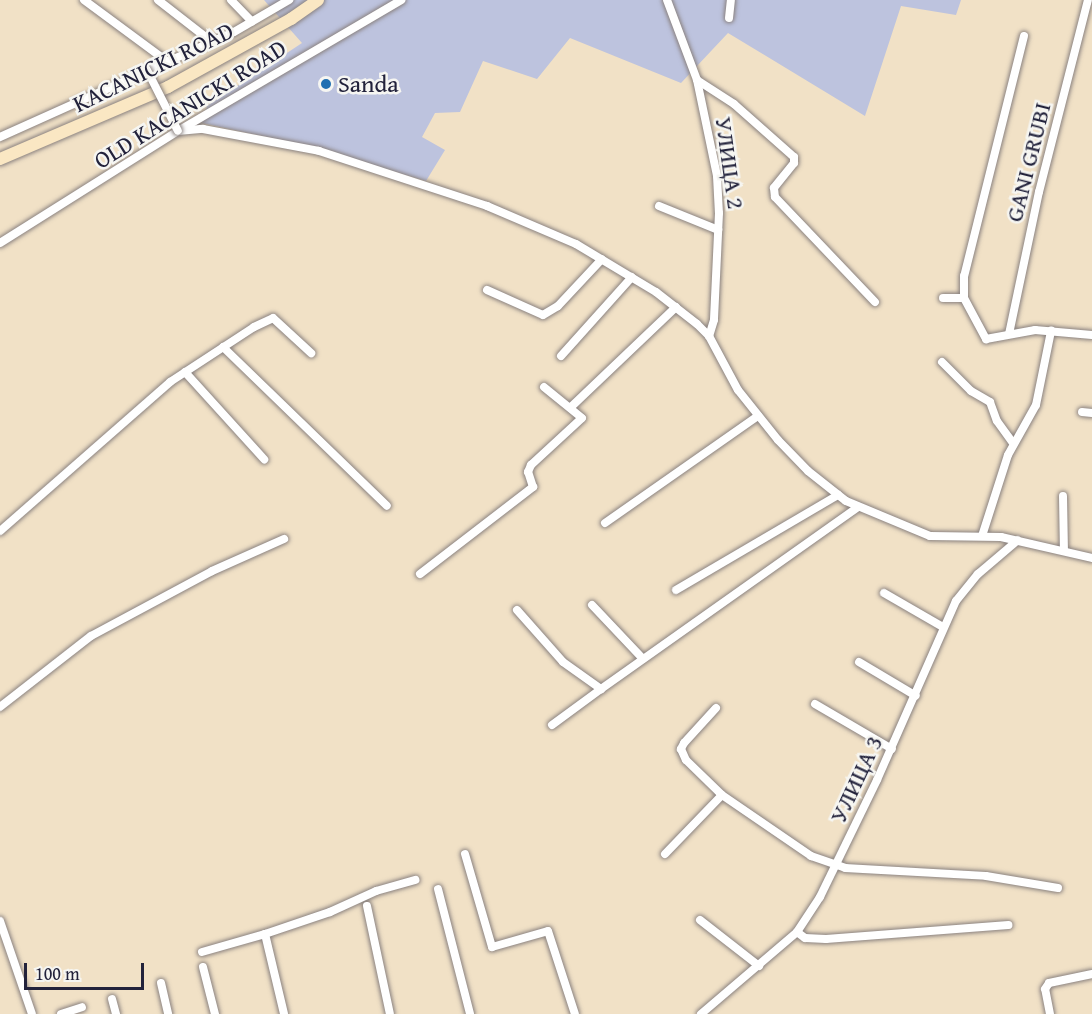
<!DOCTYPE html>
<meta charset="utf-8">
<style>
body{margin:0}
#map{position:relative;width:1092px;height:1014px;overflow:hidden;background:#f1e1c6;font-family:"Gentium Book Plus",serif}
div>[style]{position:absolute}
.industrial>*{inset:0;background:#bdc3de}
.roads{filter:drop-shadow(0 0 2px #8a8280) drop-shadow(0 0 2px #8a8280)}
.street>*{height:8px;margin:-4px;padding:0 4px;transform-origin:4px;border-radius:4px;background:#fff}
.secondary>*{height:12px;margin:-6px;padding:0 6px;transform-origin:6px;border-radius:6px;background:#fae7c3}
.bridges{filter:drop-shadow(0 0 2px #8a8280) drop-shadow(0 0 2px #8a8280)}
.street-bridge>*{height:8px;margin:-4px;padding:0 4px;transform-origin:4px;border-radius:4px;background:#fff}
.dots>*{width:16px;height:16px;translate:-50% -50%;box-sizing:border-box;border:3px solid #f6f6f2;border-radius:50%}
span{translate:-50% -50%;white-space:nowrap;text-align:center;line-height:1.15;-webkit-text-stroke:5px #f6f6f2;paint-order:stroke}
.street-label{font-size:24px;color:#22223b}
.poi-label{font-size:24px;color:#22223b}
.left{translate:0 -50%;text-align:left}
.scale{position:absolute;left:24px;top:963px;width:120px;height:27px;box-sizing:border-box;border:3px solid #22223b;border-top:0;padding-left:8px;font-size:18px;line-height:21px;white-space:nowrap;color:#22223b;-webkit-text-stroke:4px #f6f6f2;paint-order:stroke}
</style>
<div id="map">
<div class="industrial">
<i style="clip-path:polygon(264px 0,961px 0,956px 15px,901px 6px,865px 116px,728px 33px,681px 83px,570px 38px,537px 79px,483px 61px,460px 112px,435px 113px,422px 137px,445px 150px,426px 181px,308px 146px,202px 123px,207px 106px,302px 43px)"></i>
</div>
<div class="roads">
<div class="street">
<i style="left:84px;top:0;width:101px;rotate:36.5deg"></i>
<i style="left:158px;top:0;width:68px;rotate:37.9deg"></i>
<i style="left:231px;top:0;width:30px;rotate:46deg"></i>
<i style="left:667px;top:0;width:85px;rotate:69.4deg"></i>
<i style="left:697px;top:80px;width:98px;rotate:78.2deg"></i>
<i style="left:717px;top:176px;width:37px;rotate:87deg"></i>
<i style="left:719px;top:213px;width:107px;rotate:92.7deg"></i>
<i style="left:714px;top:320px;width:17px;rotate:107deg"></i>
<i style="left:729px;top:18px;width:18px;rotate:-84deg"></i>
<i style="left:1024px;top:36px;width:247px;rotate:104deg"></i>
<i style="left:964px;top:276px;width:22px;rotate:90deg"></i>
<i style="left:964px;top:298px;width:47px;rotate:61.8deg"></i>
<i style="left:986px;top:339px;width:50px;rotate:-10.4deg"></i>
<i style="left:1035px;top:330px;width:57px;rotate:5deg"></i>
<i style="left:697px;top:80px;width:44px;rotate:33deg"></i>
<i style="left:734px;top:104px;width:80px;rotate:41.5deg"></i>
<i style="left:794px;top:157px;width:6px;rotate:90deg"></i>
<i style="left:794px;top:163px;width:32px;rotate:129deg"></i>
<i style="left:774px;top:188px;width:9px;rotate:84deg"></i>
<i style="left:775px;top:197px;width:145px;rotate:46.4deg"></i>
<i style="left:178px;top:131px;width:25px;rotate:-5deg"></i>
<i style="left:203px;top:129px;width:118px;rotate:10.7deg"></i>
<i style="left:319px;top:151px;width:177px;rotate:18.1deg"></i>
<i style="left:487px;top:206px;width:97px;rotate:23.1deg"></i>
<i style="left:576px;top:244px;width:93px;rotate:31deg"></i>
<i style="left:656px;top:292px;width:52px;rotate:38deg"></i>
<i style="left:697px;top:324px;width:17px;rotate:45deg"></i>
<i style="left:709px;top:336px;width:61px;rotate:61.8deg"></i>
<i style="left:738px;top:390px;width:64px;rotate:51.3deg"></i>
<i style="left:778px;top:440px;width:43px;rotate:45.9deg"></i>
<i style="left:808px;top:471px;width:48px;rotate:38.3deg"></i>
<i style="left:846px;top:501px;width:91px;rotate:22.6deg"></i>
<i style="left:930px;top:536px;width:71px;rotate:0.8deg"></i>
<i style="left:1001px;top:537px;width:93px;rotate:13deg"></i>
<i style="left:0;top:137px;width:256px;rotate:-24.2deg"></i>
<i style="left:234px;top:32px;width:64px;rotate:-30.2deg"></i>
<i style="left:659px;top:206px;width:64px;rotate:22.1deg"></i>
<i style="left:0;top:243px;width:210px;rotate:-32.2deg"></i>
<i style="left:178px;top:131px;width:259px;rotate:-30.4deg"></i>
<i style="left:487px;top:290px;width:61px;rotate:24.1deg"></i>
<i style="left:543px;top:315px;width:17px;rotate:-31deg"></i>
<i style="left:558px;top:306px;width:64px;rotate:-46.9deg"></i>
<i style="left:943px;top:298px;width:21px"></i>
<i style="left:1009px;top:334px;width:145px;rotate:-78.1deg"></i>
<i style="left:1039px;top:192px;width:198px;rotate:-75.7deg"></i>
<i style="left:223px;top:347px;width:228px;rotate:44.1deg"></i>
<i style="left:561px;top:356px;width:106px;rotate:-48.1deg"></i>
<i style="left:942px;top:362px;width:41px;rotate:45deg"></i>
<i style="left:971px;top:391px;width:22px;rotate:30deg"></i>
<i style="left:990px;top:402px;width:20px;rotate:70deg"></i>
<i style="left:997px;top:421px;width:27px;rotate:54deg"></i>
<i style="left:185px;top:372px;width:118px;rotate:47.8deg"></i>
<i style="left:571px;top:407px;width:145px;rotate:-43.6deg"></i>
<i style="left:1082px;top:412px;width:10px;rotate:6deg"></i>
<i style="left:1063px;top:496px;width:55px;rotate:89deg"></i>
<i style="left:605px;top:523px;width:187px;rotate:-35deg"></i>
<i style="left:0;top:531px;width:226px;rotate:-41.2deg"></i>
<i style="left:170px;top:382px;width:100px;rotate:-33.2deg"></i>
<i style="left:254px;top:327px;width:21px;rotate:-25deg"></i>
<i style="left:273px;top:318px;width:52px;rotate:42.6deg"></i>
<i style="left:982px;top:536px;width:85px;rotate:-72.2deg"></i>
<i style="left:1008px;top:455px;width:57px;rotate:-60.8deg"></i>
<i style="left:1036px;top:405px;width:76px;rotate:-78.5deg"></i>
<i style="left:420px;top:574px;width:143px;rotate:-37.6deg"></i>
<i style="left:533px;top:487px;width:16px;rotate:-108deg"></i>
<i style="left:528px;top:472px;width:8px;rotate:-67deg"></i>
<i style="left:531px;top:465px;width:69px;rotate:-42.7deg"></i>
<i style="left:582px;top:418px;width:49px;rotate:-140.8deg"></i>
<i style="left:676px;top:590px;width:188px;rotate:-30.4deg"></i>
<i style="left:884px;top:593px;width:68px;rotate:30deg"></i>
<i style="left:592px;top:605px;width:74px;rotate:46.6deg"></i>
<i style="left:517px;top:610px;width:69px;rotate:48.5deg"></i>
<i style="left:563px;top:662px;width:47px;rotate:35.4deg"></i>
<i style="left:601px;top:689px;width:315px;rotate:-35.3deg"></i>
<i style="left:859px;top:662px;width:66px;rotate:30.8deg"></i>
<i style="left:815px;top:704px;width:89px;rotate:30.3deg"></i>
<i style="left:0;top:707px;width:115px;rotate:-38deg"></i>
<i style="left:91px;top:636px;width:137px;rotate:-28.2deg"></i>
<i style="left:212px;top:571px;width:79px;rotate:-24deg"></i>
<i style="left:716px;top:708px;width:47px;rotate:132.4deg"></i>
<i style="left:684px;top:743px;width:7px;rotate:117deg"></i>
<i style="left:681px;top:749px;width:12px;rotate:66deg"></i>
<i style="left:686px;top:760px;width:50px;rotate:44.2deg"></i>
<i style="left:722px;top:795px;width:108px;rotate:34.4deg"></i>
<i style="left:811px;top:856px;width:36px;rotate:19deg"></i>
<i style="left:845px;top:868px;width:141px;rotate:3.2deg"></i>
<i style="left:986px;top:876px;width:73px;rotate:9.5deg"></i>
<i style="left:552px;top:725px;width:61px;rotate:-36.3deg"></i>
<i style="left:465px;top:854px;width:97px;rotate:73.8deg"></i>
<i style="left:492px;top:947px;width:58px;rotate:-15.9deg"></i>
<i style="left:548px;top:931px;width:87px;rotate:72deg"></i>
<i style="left:665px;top:854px;width:82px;rotate:-46deg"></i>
<i style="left:438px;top:889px;width:129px;rotate:75.6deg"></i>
<i style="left:367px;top:906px;width:110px;rotate:78deg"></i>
<i style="left:700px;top:920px;width:75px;rotate:37.9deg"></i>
<i style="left:0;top:921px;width:98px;rotate:71deg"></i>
<i style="left:797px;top:932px;width:10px;rotate:37deg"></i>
<i style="left:805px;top:938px;width:21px;rotate:3deg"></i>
<i style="left:826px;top:939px;width:183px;rotate:-4.4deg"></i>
<i style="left:265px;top:934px;width:69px;rotate:-18.7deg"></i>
<i style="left:330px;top:912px;width:51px;rotate:-24.5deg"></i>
<i style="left:376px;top:891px;width:41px;rotate:-15.8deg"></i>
<i style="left:202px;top:952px;width:66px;rotate:-15.9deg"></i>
<i style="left:265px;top:934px;width:82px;rotate:76.6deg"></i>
<i style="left:203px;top:967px;width:49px;rotate:75.7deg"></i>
<i style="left:161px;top:983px;width:32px;rotate:77deg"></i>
<i style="left:112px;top:999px;width:16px;rotate:75deg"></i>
<i style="left:61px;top:1014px;width:22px;rotate:-18deg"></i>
<i style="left:701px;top:1014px;width:126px;rotate:-40.5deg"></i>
<i style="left:797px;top:932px;width:42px;rotate:-56.7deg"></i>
<i style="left:820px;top:897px;width:130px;rotate:-64deg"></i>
<i style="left:877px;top:780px;width:196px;rotate:-66.2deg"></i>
<i style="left:956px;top:601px;width:35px;rotate:-51deg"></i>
<i style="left:978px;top:574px;width:52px;rotate:-40.4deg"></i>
<i style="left:1050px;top:1014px;width:25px;rotate:-101deg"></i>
<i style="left:1045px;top:989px;width:7px;rotate:-56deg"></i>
<i style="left:1049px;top:983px;width:44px;rotate:-11.8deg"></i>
</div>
<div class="secondary">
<i style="left:0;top:159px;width:183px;rotate:-23.2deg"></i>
<i style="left:168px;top:87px;width:141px;rotate:-28.9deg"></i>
<i style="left:291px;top:19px;width:33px;rotate:-35deg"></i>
</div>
</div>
<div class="bridges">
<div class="street-bridge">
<i style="left:147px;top:70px;width:68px;rotate:63.1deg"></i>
</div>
</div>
<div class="dots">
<i style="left:326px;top:84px;background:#1f6fb2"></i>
</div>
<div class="street-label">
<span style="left:153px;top:67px;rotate:-26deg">KACANICKI ROAD</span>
<span style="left:190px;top:104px;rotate:-32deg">OLD KACANICKI ROAD</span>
<span style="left:1028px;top:162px;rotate:-76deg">GANI GRUBI</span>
<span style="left:730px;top:163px;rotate:82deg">УЛИЦА 2</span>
<span style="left:856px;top:779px;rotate:-65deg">УЛИЦА 3</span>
</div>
<div class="poi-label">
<span class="left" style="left:338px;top:84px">Sanda</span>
</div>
<div class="scale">100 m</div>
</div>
